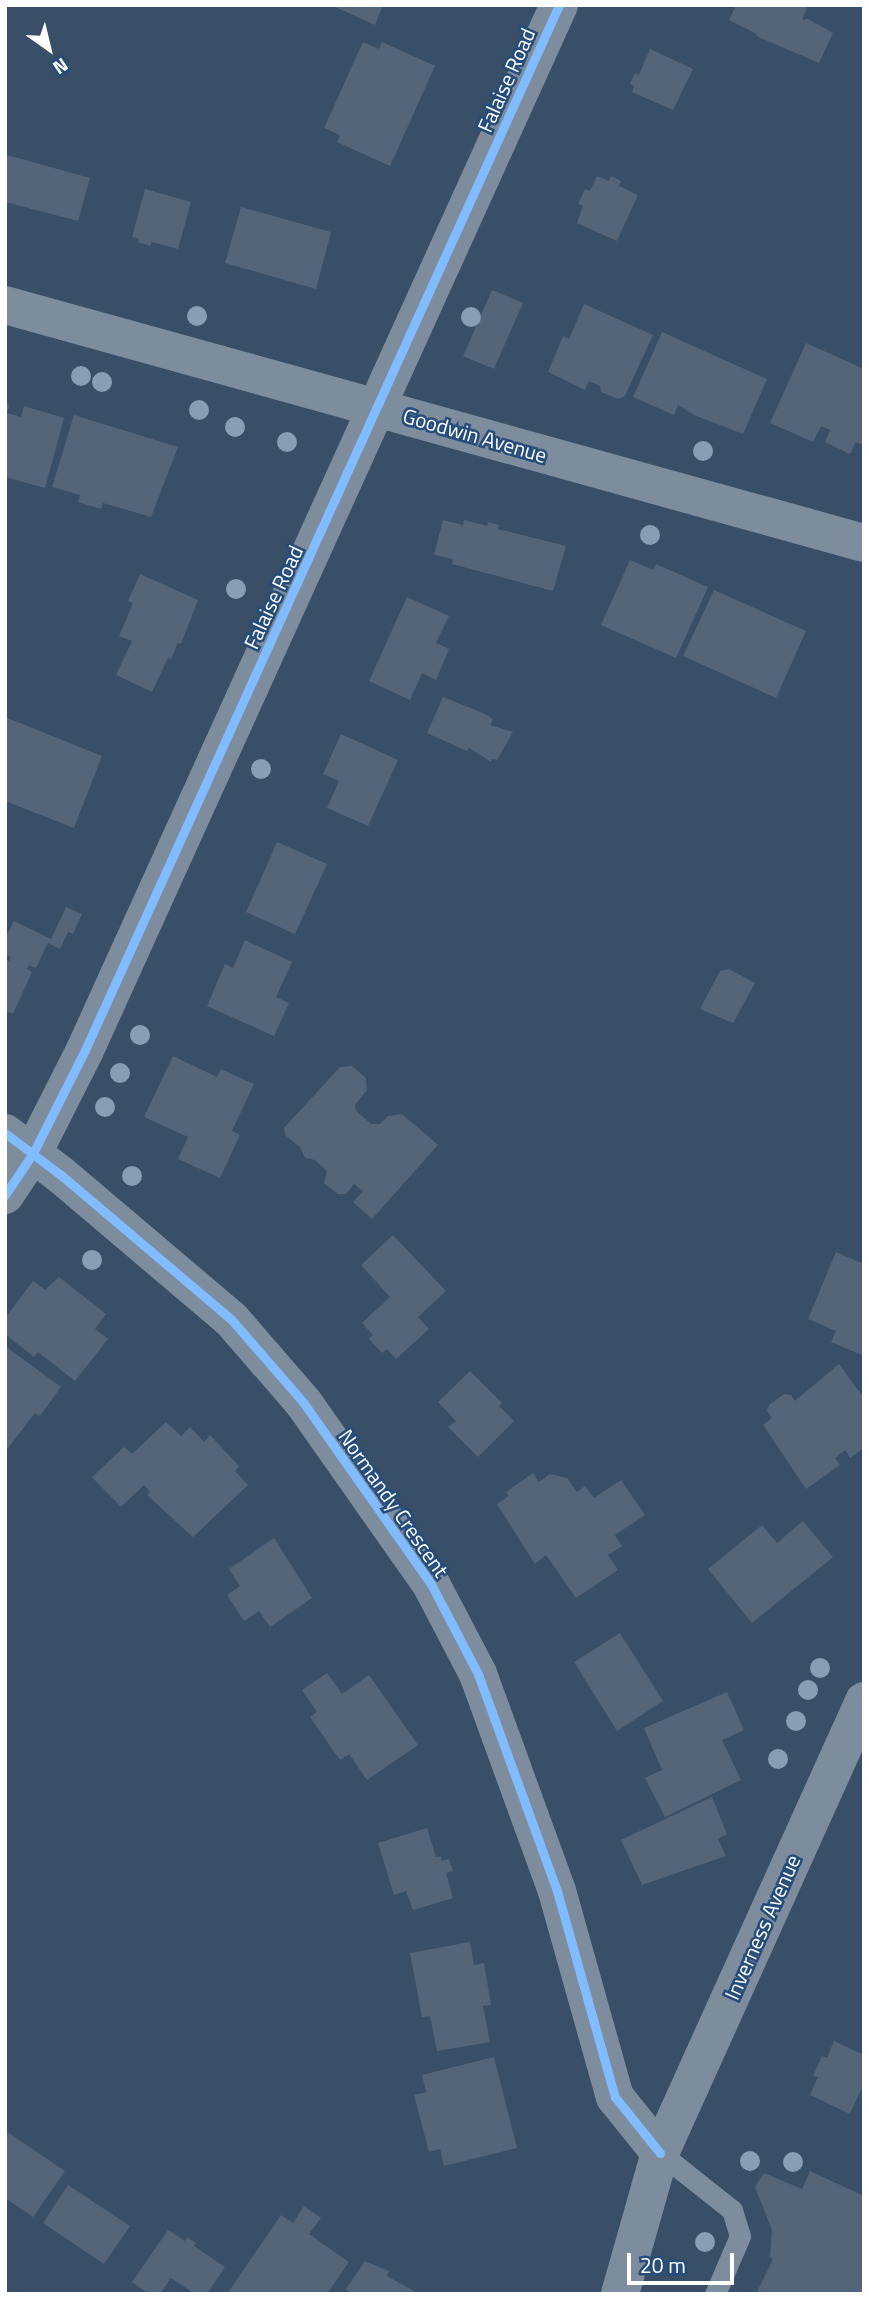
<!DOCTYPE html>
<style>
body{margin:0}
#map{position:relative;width:869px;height:2299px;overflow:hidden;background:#394e67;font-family:"Titillium Web",sans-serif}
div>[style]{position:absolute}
.building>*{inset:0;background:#546579}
.lane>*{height:21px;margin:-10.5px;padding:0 10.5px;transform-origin:10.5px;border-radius:10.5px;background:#7d8d9e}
.street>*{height:38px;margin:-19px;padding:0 19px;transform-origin:19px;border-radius:19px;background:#7d8d9e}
.cycleway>*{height:9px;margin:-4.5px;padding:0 4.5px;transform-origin:4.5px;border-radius:4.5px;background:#80bcff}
.trees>*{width:20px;height:20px;margin:-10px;border-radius:50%;background:#899db4}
span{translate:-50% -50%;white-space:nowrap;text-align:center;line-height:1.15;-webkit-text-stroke:5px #264c7a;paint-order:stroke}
.street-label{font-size:21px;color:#fff}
.frame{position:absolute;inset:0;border:7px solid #fff;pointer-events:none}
.north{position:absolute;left:14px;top:14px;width:70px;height:70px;-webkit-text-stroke:5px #264c7a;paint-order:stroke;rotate:146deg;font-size:19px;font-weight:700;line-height:28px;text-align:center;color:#fff}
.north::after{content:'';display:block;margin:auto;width:24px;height:32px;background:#fff;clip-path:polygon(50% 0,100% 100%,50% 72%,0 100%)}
.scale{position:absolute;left:627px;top:2253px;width:107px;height:32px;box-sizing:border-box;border:4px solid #fff;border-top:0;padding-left:9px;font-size:21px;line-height:24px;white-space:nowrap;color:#fff;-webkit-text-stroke:5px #264c7a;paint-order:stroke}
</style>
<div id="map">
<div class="building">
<i style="clip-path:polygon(331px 5px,383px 5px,375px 25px)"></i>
<i style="clip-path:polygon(736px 5px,808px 5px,802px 20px,808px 19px,833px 33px,819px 63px,756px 36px,757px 34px,729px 20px)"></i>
<i style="clip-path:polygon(363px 42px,379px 49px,382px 42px,435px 66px,390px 166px,337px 142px,340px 135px,324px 128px)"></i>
<i style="clip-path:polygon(650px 49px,693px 69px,673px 110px,632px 92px,634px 86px,630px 84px,635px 73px,639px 75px)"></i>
<i style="clip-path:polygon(7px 155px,90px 178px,78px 221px,5px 202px)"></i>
<i style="clip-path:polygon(597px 176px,609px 181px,611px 176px,621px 181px,619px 186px,638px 195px,617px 241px,577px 223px,583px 206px,578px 204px,585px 189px,590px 191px)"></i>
<i style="clip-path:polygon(145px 189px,191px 202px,178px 249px,152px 242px,150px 246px,138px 242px,139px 239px,132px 237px)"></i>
<i style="clip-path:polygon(241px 207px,331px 232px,316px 289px,225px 263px)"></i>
<i style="clip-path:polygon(492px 290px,523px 303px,494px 369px,463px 356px)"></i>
<i style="clip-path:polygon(584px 304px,653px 335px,625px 396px,618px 399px,601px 392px,600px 386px,589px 381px,585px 390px,548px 372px,563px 336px,569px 339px)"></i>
<i style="clip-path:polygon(662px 332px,767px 379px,743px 434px,694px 415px,678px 405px,674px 415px,633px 397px)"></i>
<i style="clip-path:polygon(806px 343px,864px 369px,864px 445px,856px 442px,850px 454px,825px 442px,830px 430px,821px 426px,813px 442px,770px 423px)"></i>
<i style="clip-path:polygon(5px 404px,9px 405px,7px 413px,21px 417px,24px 406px,64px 418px,45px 488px,5px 477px)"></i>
<i style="clip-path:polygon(74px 415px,178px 447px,151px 517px,103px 503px,101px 509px,78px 502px,80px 495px,52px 487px)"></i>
<i style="clip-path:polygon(443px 520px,463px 525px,464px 520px,487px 526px,488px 522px,499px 525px,498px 529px,566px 546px,553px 591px,452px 564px,453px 559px,434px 555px)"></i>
<i style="clip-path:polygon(630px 560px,653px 570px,656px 564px,708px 587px,676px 658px,601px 625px)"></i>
<i style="clip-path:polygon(140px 574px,198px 600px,181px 644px,178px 643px,171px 659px,168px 658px,152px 692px,116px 675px,132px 641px,119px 636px,133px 603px,128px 601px)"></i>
<i style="clip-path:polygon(714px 590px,806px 631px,776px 698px,683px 656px)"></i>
<i style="clip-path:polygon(407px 597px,449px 616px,436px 643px,449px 649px,436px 680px,422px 673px,410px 700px,369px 681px)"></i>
<i style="clip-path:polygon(443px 697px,483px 713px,493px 719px,490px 725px,513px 732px,497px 760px,492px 759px,491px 762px,469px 748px,467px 751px,427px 733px)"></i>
<i style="clip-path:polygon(5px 717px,102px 756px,74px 828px,5px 801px)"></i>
<i style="clip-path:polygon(341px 734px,398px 760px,368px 826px,327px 808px,339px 781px,323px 774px)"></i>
<i style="clip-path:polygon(277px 842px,327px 864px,295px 934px,246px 912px)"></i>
<i style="clip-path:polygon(66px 907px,82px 914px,73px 934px,68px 932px,60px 949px,48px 943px,36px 968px,29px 965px,27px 969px,32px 972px,13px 1014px,5px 1010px,5px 959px,9px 961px,11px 957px,5px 954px,5px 939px,14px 921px,51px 939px)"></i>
<i style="clip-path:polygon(245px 940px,292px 962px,276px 997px,289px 1003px,274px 1036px,207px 1006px,225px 964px,233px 968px)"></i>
<i style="clip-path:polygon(729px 969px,755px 983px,733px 1023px,700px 1009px,720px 971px)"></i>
<i style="clip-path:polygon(173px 1056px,217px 1077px,221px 1069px,254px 1084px,232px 1131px,240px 1135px,220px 1178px,178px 1159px,188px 1137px,144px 1117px)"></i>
<i style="clip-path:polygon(352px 1066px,366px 1078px,367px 1090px,355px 1105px,356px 1111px,371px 1124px,380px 1124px,388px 1116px,402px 1114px,438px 1145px,372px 1219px,353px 1202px,363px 1191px,354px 1184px,346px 1194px,338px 1194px,324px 1183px,327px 1171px,315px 1160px,305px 1158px,300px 1147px,285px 1135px,284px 1128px,340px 1067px)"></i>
<i style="clip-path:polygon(393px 1235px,446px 1291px,418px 1317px,429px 1329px,396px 1359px,387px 1349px,382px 1353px,369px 1339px,373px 1335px,362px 1323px,390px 1297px,361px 1265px)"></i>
<i style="clip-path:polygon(836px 1252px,864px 1264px,864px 1356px,831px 1342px,836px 1331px,808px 1319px)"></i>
<i style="clip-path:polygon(59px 1277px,106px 1314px,95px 1329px,108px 1339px,75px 1381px,38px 1352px,34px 1357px,5px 1334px,5px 1318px,33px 1281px,45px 1290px)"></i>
<i style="clip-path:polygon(5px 1346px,61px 1387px,40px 1416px,35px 1413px,5px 1452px)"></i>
<i style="clip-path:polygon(839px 1364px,864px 1398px,864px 1448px,850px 1458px,845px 1450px,835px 1458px,840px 1465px,806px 1489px,763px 1425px,772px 1418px,767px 1411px,769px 1405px,784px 1394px,791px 1395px,795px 1401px)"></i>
<i style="clip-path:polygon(470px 1371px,502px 1403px,499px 1406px,514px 1421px,478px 1457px,448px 1427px,456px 1421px,438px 1402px)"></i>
<i style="clip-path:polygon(166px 1422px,181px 1436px,190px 1427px,204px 1442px,210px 1435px,239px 1466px,235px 1471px,248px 1485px,193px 1537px,147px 1495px,150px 1492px,144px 1485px,121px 1507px,92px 1477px,124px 1447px,132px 1454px)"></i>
<i style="clip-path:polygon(533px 1473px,539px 1482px,550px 1474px,567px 1478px,577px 1492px,585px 1486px,594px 1498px,621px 1480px,645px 1515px,615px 1535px,622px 1546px,608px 1555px,618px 1570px,576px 1598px,546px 1555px,535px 1564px,497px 1504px,509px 1496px,506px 1492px)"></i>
<i style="clip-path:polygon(803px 1521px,833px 1557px,752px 1623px,708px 1569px,762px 1525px,777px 1543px)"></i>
<i style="clip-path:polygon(274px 1538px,312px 1598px,270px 1627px,259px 1611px,244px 1621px,227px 1595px,240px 1586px,229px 1569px)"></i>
<i style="clip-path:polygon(620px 1633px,663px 1701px,617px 1731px,574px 1662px)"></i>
<i style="clip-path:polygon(327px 1673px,342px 1694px,369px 1675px,418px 1745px,367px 1780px,349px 1754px,340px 1760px,310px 1717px,317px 1712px,302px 1690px)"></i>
<i style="clip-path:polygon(727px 1692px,744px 1730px,722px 1740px,741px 1780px,665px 1817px,645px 1778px,662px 1770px,644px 1728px)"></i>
<i style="clip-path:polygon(712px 1797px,727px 1834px,718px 1839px,726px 1856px,642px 1885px,621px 1840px)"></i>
<i style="clip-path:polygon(427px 1828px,436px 1857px,441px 1856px,442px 1861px,449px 1859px,453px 1871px,446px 1873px,453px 1898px,413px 1910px,406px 1891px,394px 1895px,378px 1843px)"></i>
<i style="clip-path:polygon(470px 1942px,474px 1965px,484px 1963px,491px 2005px,483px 2006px,490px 2042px,437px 2051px,430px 2016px,422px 2017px,410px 1953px)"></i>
<i style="clip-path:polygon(834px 2041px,864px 2055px,864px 2083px,850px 2114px,810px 2095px,818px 2077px,813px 2076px,822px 2056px,827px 2058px)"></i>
<i style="clip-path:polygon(494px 2057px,517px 2148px,444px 2166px,440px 2149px,429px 2152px,414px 2095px,426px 2092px,422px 2075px)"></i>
<i style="clip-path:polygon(9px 2133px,65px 2171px,33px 2217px,5px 2198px,5px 2138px)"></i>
<i style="clip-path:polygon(810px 2171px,864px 2196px,864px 2294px,756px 2294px,773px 2259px,770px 2257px,772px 2230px,755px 2187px,764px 2173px,802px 2189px)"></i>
<i style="clip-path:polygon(68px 2185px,130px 2226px,104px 2264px,43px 2223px)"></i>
<i style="clip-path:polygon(304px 2206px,321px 2218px,309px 2234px,349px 2262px,327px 2294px,227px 2294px,281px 2215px,293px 2223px)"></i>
<i style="clip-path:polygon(168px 2230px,185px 2241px,187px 2237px,196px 2243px,194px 2246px,225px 2267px,207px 2294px,195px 2294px,171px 2278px,160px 2294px,149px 2294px,132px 2282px)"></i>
<i style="clip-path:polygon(365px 2261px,389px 2271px,387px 2276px,419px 2294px,351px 2294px,346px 2289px)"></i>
</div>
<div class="lane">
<i style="left:660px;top:2153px;width:92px;rotate:38.4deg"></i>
<i style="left:732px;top:2210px;width:27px;rotate:73deg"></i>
<i style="left:740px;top:2236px;width:63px;rotate:113.3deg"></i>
</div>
<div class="street">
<i style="left:5px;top:305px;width:891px;rotate:15.49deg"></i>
<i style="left:5px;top:1133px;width:70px;rotate:36.9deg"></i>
<i style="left:61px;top:1175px;width:223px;rotate:40.3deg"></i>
<i style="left:231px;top:1319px;width:110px;rotate:49.1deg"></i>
<i style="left:303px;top:1402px;width:223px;rotate:54.9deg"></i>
<i style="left:431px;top:1584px;width:102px;rotate:62.4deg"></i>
<i style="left:478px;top:1674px;width:231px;rotate:70deg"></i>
<i style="left:557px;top:1891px;width:214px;rotate:74.3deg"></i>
<i style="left:615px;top:2097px;width:72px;rotate:51.2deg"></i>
<i style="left:5px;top:1195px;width:50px;rotate:-56.3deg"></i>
<i style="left:33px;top:1153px;width:115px;rotate:-63.2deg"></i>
<i style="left:85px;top:1050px;width:1147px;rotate:-65.6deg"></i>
<i style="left:620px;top:2294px;width:147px;rotate:-74.2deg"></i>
<i style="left:660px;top:2153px;width:496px;rotate:-65.7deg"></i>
</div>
<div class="cycleway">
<i style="left:5px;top:1133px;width:70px;rotate:36.9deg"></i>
<i style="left:61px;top:1175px;width:223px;rotate:40.3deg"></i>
<i style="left:231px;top:1319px;width:110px;rotate:49.1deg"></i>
<i style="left:303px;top:1402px;width:223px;rotate:54.9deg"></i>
<i style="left:431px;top:1584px;width:102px;rotate:62.4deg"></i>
<i style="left:478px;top:1674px;width:231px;rotate:70deg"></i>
<i style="left:557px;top:1891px;width:214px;rotate:74.3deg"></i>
<i style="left:615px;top:2097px;width:72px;rotate:51.2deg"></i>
<i style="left:5px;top:1195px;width:50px;rotate:-56.3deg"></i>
<i style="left:33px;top:1153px;width:115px;rotate:-63.2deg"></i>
<i style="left:85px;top:1050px;width:1147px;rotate:-65.6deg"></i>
</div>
<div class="trees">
<i style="left:197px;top:316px"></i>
<i style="left:471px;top:317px"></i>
<i style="left:81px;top:376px"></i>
<i style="left:102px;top:382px"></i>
<i style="left:199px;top:410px"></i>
<i style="left:235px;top:427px"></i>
<i style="left:287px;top:442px"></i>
<i style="left:703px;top:451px"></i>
<i style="left:650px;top:535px"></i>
<i style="left:236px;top:589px"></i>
<i style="left:261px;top:769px"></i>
<i style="left:140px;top:1035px"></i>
<i style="left:120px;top:1073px"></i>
<i style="left:105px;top:1107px"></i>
<i style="left:132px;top:1176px"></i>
<i style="left:92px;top:1260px"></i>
<i style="left:820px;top:1668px"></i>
<i style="left:808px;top:1690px"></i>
<i style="left:796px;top:1721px"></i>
<i style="left:778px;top:1759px"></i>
<i style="left:750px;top:2161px"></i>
<i style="left:793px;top:2162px"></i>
<i style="left:705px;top:2242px"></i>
</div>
<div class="street-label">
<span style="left:506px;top:80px;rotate:-66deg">Falaise Road</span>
<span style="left:475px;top:435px;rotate:16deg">Goodwin Avenue</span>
<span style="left:273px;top:597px;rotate:-65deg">Falaise Road</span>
<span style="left:394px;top:1503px;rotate:55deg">Normandy Crescent</span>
<span style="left:762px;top:1927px;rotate:-66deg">Inverness Avenue</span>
</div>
<div class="frame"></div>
<div class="north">N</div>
<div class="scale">20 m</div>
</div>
